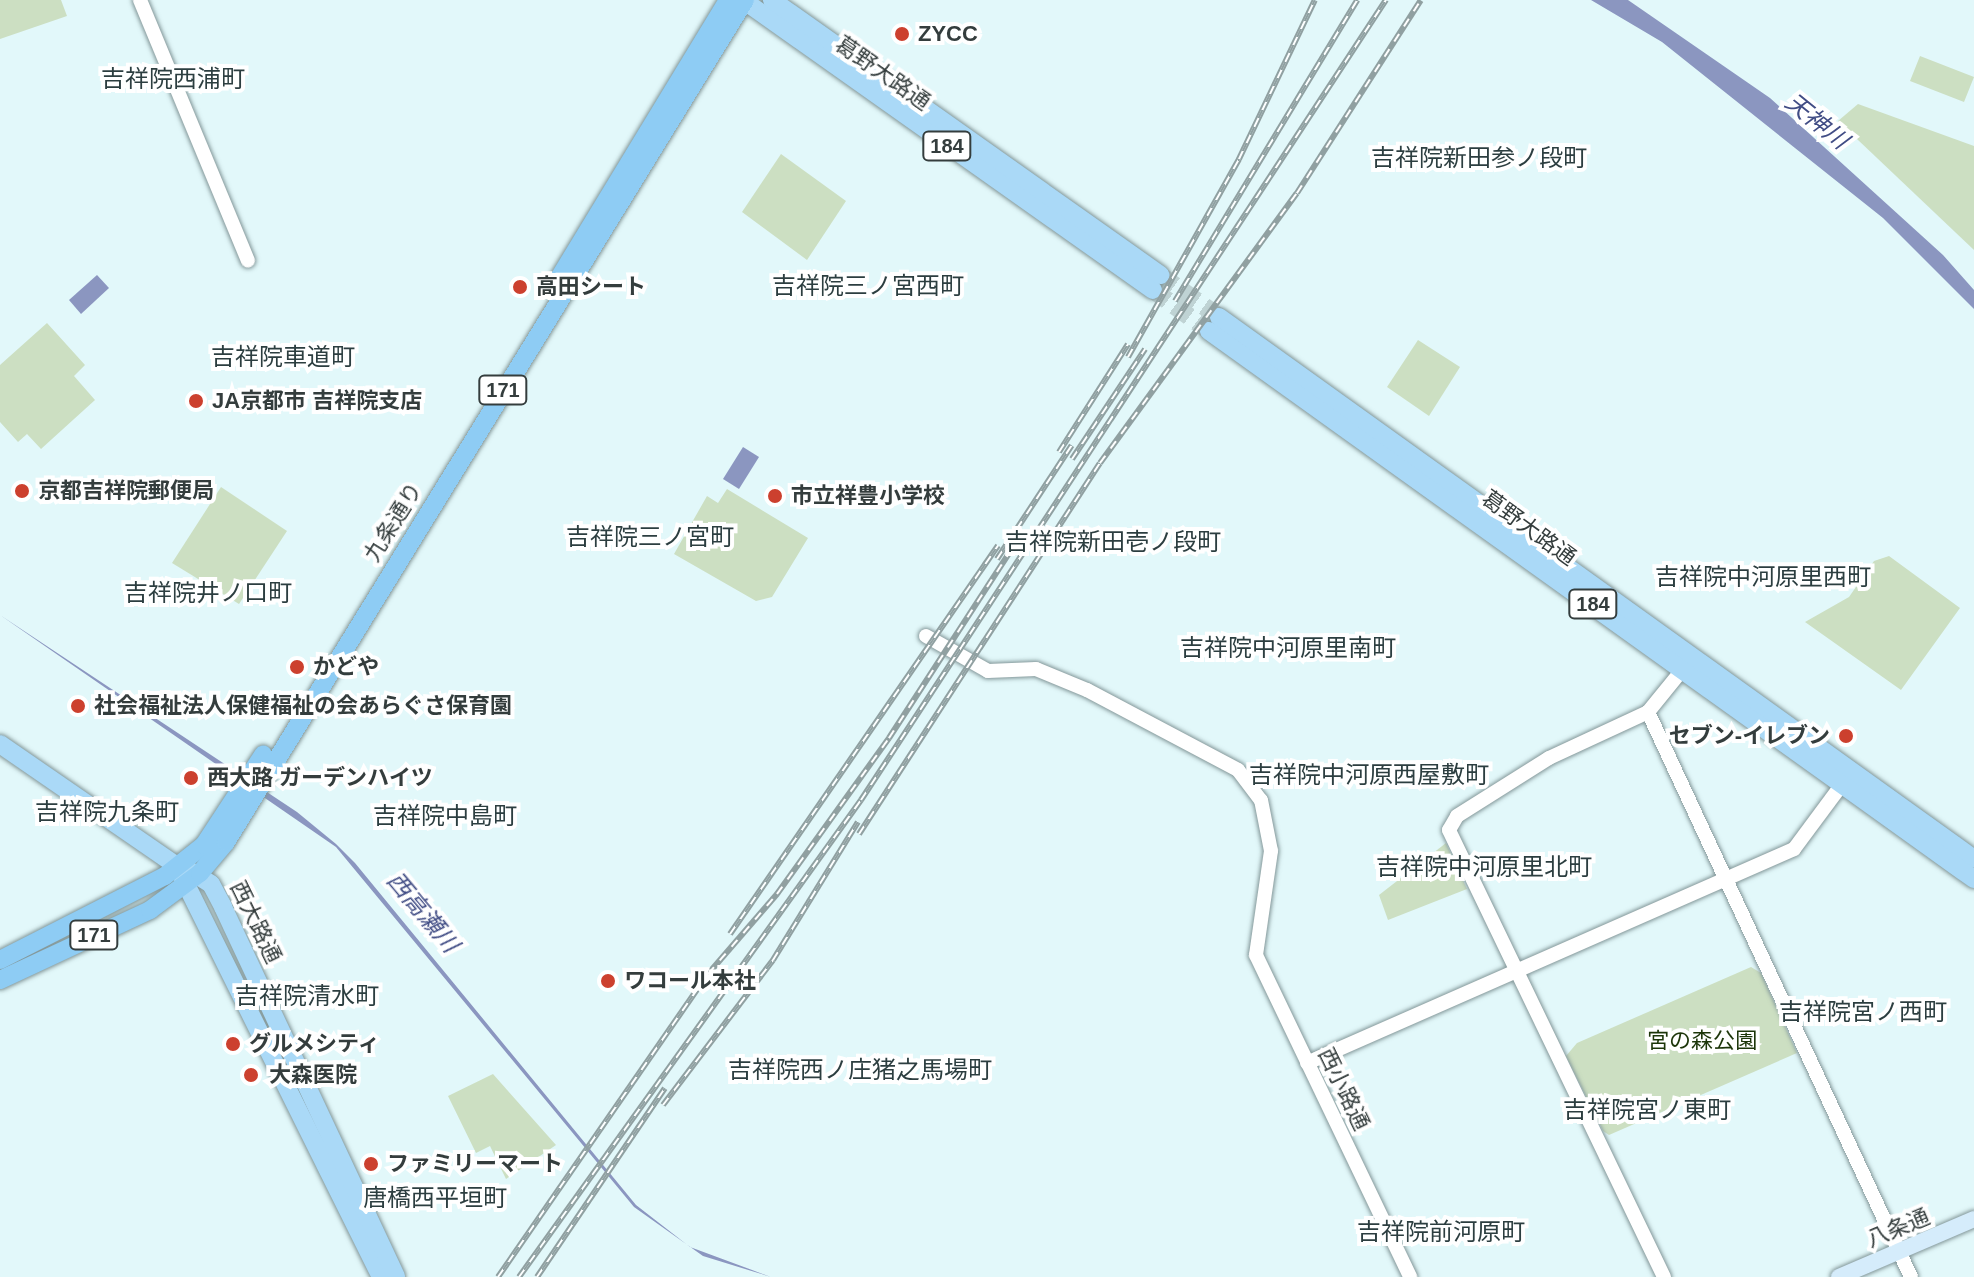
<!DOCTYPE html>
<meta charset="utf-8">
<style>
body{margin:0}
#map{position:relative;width:1974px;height:1277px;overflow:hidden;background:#e2f8fa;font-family:Arial,"Noto Sans JP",sans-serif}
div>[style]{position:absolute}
.green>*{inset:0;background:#ccdfc2}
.water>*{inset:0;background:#8b96c0}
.primary-tunnel>*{height:18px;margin-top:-9px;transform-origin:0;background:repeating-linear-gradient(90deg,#bfd3d4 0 18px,transparent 0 27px)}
.roads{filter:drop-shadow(0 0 2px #839799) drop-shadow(0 0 2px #839799)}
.tertiary>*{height:14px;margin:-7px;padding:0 7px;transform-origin:7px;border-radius:7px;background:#fff}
.secondary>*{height:16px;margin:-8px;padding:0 8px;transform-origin:8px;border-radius:8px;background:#d5ecfb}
.primary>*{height:18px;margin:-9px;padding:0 9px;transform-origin:9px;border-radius:9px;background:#aad9f7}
.trunk>*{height:18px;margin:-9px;padding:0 9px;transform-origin:9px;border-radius:9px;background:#8eccf4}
.rail>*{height:6px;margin-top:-3px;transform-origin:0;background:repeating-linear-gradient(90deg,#fff 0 9px,#90a0a1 0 18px);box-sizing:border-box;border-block:2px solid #90a0a1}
.dots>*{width:22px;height:22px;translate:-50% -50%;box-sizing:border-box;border:4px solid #fff;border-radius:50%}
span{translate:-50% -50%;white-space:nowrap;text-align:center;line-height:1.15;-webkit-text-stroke:8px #fff;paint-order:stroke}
.shield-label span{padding:2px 6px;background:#fff;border:2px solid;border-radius:6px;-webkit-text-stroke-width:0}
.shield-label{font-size:20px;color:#343d3d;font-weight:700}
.poi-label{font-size:22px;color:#343d3d;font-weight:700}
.left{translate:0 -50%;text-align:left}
.right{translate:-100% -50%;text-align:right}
.street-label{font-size:22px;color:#343d3d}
.park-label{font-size:22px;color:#1c3509}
.neighbourhood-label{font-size:24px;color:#2c3e40}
.water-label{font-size:24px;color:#414d85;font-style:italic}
</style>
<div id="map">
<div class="green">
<i style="clip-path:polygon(0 0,61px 0,67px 16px,0 39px)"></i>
<i style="clip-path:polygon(1920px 56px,1974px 77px,1964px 102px,1910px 81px)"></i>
<i style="clip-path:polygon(1858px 104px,1974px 146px,1974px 250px,1838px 121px)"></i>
<i style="clip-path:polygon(781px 154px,846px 201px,807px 260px,742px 212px)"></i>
<i style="clip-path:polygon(47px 323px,85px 365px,74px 376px,95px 400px,41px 449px,27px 434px,18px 442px,0 422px,0 365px)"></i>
<i style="clip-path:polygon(1418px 340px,1460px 367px,1429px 416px,1387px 387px)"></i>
<i style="clip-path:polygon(221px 487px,287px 531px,239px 604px,172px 563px)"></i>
<i style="clip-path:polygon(727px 489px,808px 538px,772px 597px,756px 601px,674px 554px,707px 496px,718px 503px)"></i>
<i style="clip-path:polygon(1889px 556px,1960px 608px,1901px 690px,1805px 622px,1849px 597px,1874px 561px)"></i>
<i style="clip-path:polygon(1446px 843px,1467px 889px,1388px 920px,1379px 895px)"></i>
<i style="clip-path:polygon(1751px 967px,1761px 973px,1797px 1053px,1609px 1135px,1603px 1131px,1566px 1056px,1577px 1043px)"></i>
<i style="clip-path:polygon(493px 1074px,556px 1145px,506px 1179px,490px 1146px,476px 1153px,448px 1096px)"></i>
</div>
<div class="water">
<i style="clip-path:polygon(1591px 0,1628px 0,1770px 98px,1943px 255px,1974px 290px,1974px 309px,1883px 218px,1662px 42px)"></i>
<i style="clip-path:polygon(97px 275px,109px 288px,81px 314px,69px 300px)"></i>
<i style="clip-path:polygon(743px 447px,759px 457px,739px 489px,723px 479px)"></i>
<i style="clip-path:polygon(0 615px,297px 812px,336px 844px,355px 863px,636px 1205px,690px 1247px,771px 1277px,703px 1256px,634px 1207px,336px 847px)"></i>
</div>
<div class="primary-tunnel">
<i style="left:1160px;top:275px;width:72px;rotate:35.4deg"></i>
<i style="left:1153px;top:290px;width:69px;rotate:36.2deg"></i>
</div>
<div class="roads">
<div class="tertiary">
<i style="left:140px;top:0;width:282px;rotate:67.5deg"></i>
<i style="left:926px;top:636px;width:71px;rotate:29.4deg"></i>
<i style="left:988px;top:671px;width:48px;rotate:-2.4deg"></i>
<i style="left:1036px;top:669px;width:55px;rotate:22.4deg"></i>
<i style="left:1087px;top:690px;width:171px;rotate:27.9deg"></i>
<i style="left:1238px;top:770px;width:38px;rotate:53deg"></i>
<i style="left:1261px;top:800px;width:52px;rotate:78.9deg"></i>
<i style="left:1271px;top:851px;width:105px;rotate:98.2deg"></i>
<i style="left:1256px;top:955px;width:357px;rotate:64.4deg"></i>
<i style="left:1648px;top:712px;width:623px;rotate:65.04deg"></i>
<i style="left:1307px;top:1063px;width:532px;rotate:-23.72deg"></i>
<i style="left:1794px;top:849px;width:87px;rotate:-53.4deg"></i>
<i style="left:1664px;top:1277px;width:496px;rotate:-115.7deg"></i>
<i style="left:1449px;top:830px;width:16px;rotate:-60deg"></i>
<i style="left:1457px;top:816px;width:109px;rotate:-32.2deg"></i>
<i style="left:1549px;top:758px;width:109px;rotate:-24.9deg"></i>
<i style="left:1648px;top:712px;width:55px;rotate:-50.9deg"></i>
</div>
<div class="secondary">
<i style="left:1839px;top:1277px;width:147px;rotate:-23.2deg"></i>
</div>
<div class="primary">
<i style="left:743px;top:0;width:502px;rotate:35.27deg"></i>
<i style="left:772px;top:0;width:476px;rotate:35.3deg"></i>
<i style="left:1219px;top:317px;width:929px;rotate:35.67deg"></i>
<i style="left:1209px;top:331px;width:941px;rotate:35.62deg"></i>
<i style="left:0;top:744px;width:215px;rotate:34.6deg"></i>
<i style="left:177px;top:866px;width:459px;rotate:63.6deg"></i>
<i style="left:187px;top:869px;width:28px;rotate:32deg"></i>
<i style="left:211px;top:884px;width:26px;rotate:62deg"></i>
<i style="left:223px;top:907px;width:408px;rotate:64.9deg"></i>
</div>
<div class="trunk">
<i style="left:553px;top:288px;width:337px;rotate:-58.7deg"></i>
<i style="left:0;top:960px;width:185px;rotate:-27deg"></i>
<i style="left:165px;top:876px;width:50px;rotate:-38.5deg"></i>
<i style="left:204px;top:845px;width:108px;rotate:-56.8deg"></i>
<i style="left:0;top:980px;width:166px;rotate:-25deg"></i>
<i style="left:150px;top:910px;width:62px;rotate:-36.5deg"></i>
<i style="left:200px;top:873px;width:40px;rotate:-50deg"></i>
<i style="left:226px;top:842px;width:989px;rotate:-58.35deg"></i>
</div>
</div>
<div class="rail">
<i style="left:1175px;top:301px;width:352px;rotate:-58.8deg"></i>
<i style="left:1128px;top:357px;width:227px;rotate:-60.7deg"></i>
<i style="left:1239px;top:159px;width:176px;rotate:-64.5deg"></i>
<i style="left:1059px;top:452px;width:128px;rotate:-57.4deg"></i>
<i style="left:1072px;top:459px;width:132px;rotate:-56.4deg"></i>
<i style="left:997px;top:559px;width:136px;rotate:-56.7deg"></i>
<i style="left:859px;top:834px;width:442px;rotate:-57deg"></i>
<i style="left:1100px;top:463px;width:334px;rotate:-53.9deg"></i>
<i style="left:1297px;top:193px;width:229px;rotate:-57.3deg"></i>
<i style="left:730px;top:934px;width:472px;rotate:-55.4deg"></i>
<i style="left:663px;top:1105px;width:182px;rotate:-52.8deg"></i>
<i style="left:773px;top:960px;width:162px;rotate:-58.4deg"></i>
<i style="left:498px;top:1277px;width:369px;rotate:-55.3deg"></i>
<i style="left:708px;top:974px;width:106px;rotate:-49.2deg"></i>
<i style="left:777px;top:894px;width:192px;rotate:-54.3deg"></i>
<i style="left:889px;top:738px;width:222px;rotate:-57deg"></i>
<i style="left:519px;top:1277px;width:587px;rotate:-54.36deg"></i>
<i style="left:861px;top:800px;width:957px;rotate:-56.73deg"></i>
<i style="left:537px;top:1277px;width:228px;rotate:-55.9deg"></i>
</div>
<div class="dots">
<i style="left:902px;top:34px;background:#cc402e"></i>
<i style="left:520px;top:287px;background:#cc402e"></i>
<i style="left:196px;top:401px;background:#cc402e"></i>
<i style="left:22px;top:491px;background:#cc402e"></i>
<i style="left:775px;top:496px;background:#cc402e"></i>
<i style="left:297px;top:667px;background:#cc402e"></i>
<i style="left:78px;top:706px;background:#cc402e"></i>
<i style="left:1846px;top:736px;background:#cc402e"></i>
<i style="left:191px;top:778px;background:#cc402e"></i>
<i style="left:608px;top:981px;background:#cc402e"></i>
<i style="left:233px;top:1044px;background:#cc402e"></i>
<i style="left:251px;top:1075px;background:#cc402e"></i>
<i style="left:371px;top:1164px;background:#cc402e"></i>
</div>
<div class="shield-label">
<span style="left:947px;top:146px">184</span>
<span style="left:503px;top:390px">171</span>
<span style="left:1593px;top:604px">184</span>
<span style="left:94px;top:935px">171</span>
</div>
<div class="poi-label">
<span class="left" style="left:918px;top:34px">ZYCC</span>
<span class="left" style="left:536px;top:287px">高田シート</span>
<span class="left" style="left:212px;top:401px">JA京都市 吉祥院支店</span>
<span class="left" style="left:38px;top:491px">京都吉祥院郵便局</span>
<span class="left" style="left:791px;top:496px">市立祥豊小学校</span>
<span class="left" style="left:313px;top:667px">かどや</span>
<span class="left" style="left:94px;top:706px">社会福祉法人保健福祉の会あらぐさ保育園</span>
<span class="right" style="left:1830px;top:736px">セブン-イレブン</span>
<span class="left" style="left:207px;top:778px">西大路 ガーデンハイツ</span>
<span class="left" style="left:624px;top:981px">ワコール本社</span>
<span class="left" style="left:249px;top:1044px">グルメシティ</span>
<span class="left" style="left:269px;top:1075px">大森医院</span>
<span class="left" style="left:387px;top:1164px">ファミリーマート</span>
</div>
<div class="street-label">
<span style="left:883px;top:73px;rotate:35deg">葛野大路通</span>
<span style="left:393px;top:522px;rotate:-58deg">九条通り</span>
<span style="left:1529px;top:528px;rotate:36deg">葛野大路通</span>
<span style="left:256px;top:922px;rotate:64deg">西大路通</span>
<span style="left:1344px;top:1089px;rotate:64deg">西小路通</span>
<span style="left:1898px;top:1228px;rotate:-23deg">八条通</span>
</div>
<div class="park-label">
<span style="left:1702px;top:1041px">宮の森公園</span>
</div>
<div class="neighbourhood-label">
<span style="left:173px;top:79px">吉祥院西浦町</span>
<span style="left:1479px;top:158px">吉祥院新田参ノ段町</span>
<span style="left:868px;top:286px">吉祥院三ノ宮西町</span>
<span style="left:283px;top:357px">吉祥院車道町</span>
<span style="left:650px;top:537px">吉祥院三ノ宮町</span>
<span style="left:1113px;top:542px">吉祥院新田壱ノ段町</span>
<span style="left:1763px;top:577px">吉祥院中河原里西町</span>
<span style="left:208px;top:593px">吉祥院井ノ口町</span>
<span style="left:1288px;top:648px">吉祥院中河原里南町</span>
<span style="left:1369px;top:775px">吉祥院中河原西屋敷町</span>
<span style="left:107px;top:812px">吉祥院九条町</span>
<span style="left:445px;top:816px">吉祥院中島町</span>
<span style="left:1484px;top:867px">吉祥院中河原里北町</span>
<span style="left:307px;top:996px">吉祥院清水町</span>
<span style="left:1863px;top:1012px">吉祥院宮ノ西町</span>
<span style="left:860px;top:1070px">吉祥院西ノ庄猪之馬場町</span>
<span style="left:1647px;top:1110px">吉祥院宮ノ東町</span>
<span style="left:435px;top:1198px">唐橋西平垣町</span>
<span style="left:1441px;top:1232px">吉祥院前河原町</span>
</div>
<div class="water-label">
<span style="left:1817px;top:121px;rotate:39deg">天神川</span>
<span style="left:423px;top:912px;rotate:50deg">西高瀬川</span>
</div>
</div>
